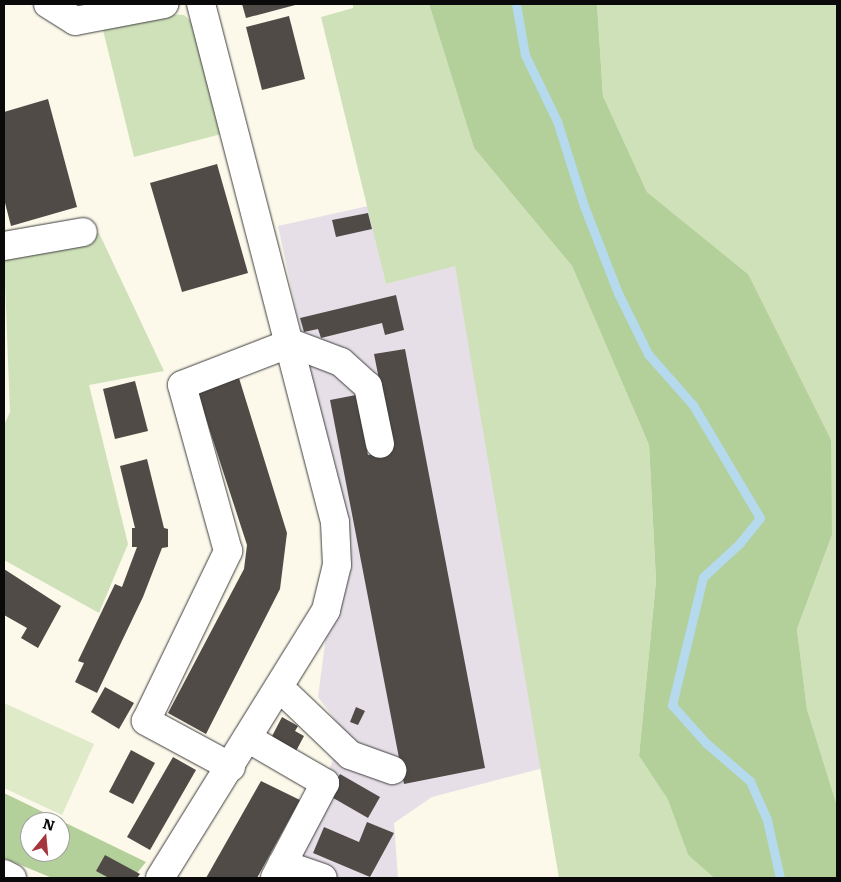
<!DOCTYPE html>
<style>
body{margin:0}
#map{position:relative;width:841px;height:882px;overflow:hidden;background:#fcf8ea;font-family:Literata,serif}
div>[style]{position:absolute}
.industrial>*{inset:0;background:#e7dfe8}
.green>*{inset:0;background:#cfe1b9}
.forest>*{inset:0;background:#b3d09a}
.pitch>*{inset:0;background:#dfeac9}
.stream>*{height:9px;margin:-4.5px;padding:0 4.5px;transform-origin:4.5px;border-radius:4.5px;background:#b5d9ed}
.building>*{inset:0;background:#514b48}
.roads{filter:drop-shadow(0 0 1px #3d3d3d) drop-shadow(0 0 1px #3d3d3d)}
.minor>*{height:28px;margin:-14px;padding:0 14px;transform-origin:14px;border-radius:14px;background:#fff}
span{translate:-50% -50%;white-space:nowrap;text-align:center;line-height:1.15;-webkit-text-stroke:5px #fff;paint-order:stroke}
.frame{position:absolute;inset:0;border:5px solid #0a0a0a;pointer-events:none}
.north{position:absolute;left:20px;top:812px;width:50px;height:50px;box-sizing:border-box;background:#fff;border:1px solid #9d9d9d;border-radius:50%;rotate:17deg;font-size:14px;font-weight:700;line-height:20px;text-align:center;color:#0a0a0a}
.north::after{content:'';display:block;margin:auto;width:18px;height:22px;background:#a6363d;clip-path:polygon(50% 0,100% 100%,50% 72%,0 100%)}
</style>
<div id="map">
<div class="industrial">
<i style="clip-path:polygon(368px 206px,386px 284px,455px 265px,543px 768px,432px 797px,394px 823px,398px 878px,287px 878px,344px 732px,318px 697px,341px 520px,278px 226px)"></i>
</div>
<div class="green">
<i style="clip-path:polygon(353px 4px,429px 4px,474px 148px,572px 266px,649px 445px,656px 581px,639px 756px,668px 800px,688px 855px,714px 878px,559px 878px,455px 266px,386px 284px,321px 17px,353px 8px)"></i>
<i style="clip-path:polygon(597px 4px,837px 4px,837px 806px,807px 709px,797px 629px,832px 535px,748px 274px,647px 192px,603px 96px)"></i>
<i style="clip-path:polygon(167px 14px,184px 15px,192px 22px,225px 133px,134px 157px,102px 26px)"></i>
<i style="clip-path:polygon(99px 233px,164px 371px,89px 385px,128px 544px,99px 613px,4px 560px,4px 425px,10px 412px,4px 258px)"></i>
</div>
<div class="forest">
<i style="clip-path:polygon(429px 4px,597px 4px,603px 96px,647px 192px,748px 274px,831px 440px,832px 535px,797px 629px,807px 709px,837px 806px,837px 878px,714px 878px,688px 855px,668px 800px,639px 756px,656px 581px,649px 445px,572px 266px,474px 148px)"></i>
<i style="clip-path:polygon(evenodd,4px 793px,146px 862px,133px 878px,52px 878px,4px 858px,4px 793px,30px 822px,60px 822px,60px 852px,30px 852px,30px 822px)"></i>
</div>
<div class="pitch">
<i style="clip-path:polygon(4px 703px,94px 744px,62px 815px,4px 788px)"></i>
</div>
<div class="stream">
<i style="left:516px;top:4px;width:52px;rotate:80deg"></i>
<i style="left:525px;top:55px;width:73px;rotate:64.1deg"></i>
<i style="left:557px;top:121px;width:89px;rotate:72.4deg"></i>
<i style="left:584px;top:206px;width:93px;rotate:68.7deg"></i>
<i style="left:618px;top:293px;width:68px;rotate:63.8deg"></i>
<i style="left:648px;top:354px;width:68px;rotate:48.6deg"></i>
<i style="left:693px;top:405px;width:131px;rotate:59.3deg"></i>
<i style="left:760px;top:518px;width:32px;rotate:129deg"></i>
<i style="left:740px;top:543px;width:50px;rotate:137.4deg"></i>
<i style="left:703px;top:577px;width:132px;rotate:103.6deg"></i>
<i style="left:672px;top:705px;width:51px;rotate:48.2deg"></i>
<i style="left:706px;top:743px;width:58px;rotate:40.8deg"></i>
<i style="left:750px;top:781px;width:43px;rotate:66.4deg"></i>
<i style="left:767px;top:820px;width:59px;rotate:77.4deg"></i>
</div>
<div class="building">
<i style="clip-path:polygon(242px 4px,299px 4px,246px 18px)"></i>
<i style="clip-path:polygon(289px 16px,305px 79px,262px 90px,246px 27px)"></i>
<i style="clip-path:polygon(48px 99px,77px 207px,11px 226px,4px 199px,4px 112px)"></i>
<i style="clip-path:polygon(217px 164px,248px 273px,182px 292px,150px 183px)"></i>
<i style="clip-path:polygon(368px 213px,372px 229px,336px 237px,332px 220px)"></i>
<i style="clip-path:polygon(396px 295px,404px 330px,385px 335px,382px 323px,321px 338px,318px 329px,304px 332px,300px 318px)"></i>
<i style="clip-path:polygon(405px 349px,485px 768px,404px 784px,330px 400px,356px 395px,368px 455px,393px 451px,374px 354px)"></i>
<i style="clip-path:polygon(239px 378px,287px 533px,280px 589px,206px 734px,168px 713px,244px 569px,247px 545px,197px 391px)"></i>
<i style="clip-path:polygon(135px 381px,148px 431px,115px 439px,103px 389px)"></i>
<i style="clip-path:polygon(147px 459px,164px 528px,168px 529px,168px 547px,162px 548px,143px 597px,97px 693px,75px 682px,84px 663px,78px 661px,115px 584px,122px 587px,137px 547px,132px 547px,132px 528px,135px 528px,120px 466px)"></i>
<i style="clip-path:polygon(4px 569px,61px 606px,38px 648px,21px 638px,27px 628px,4px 615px)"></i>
<i style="clip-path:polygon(105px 687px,134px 703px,119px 729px,91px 712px)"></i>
<i style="clip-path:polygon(356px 707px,365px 711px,358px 725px,350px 722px)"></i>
<i style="clip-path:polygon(282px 717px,298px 726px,295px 731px,304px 736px,295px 753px,270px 740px)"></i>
<i style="clip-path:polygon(131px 750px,155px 763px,133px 804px,109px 792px)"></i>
<i style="clip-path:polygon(173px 757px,196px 770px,150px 850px,127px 837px)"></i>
<i style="clip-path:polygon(340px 774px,380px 797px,368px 818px,328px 795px)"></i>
<i style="clip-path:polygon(261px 781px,300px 800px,257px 878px,206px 878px)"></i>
<i style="clip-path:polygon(367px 822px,394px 833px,370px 877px,313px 853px,324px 827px,359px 842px)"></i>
<i style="clip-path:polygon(105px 855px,140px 874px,137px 878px,109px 878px,96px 871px)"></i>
</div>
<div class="roads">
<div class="minor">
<i style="left:48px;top:4px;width:32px;rotate:32deg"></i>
<i style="left:75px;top:21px;width:91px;rotate:-10.8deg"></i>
<i style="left:4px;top:246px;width:80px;rotate:-10deg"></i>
<i style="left:281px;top:689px;width:95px;rotate:43.7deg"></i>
<i style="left:350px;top:755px;width:45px;rotate:19.7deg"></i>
<i style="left:249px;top:739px;width:88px;rotate:30.1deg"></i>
<i style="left:325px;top:783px;width:107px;rotate:117.8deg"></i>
<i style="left:231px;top:767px;width:97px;rotate:-151.6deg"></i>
<i style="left:146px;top:721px;width:189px;rotate:-64.2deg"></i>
<i style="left:228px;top:551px;width:172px;rotate:-105.5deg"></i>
<i style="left:182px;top:385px;width:117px;rotate:-21.1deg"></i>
<i style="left:291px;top:343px;width:53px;rotate:20.8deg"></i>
<i style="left:341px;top:362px;width:36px;rotate:42deg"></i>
<i style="left:368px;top:386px;width:59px;rotate:78.3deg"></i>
<i style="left:282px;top:864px;width:43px;rotate:18.9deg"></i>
<i style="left:4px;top:874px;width:9px;rotate:27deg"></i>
<i style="left:160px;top:878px;width:315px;rotate:-58.2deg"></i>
<i style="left:326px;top:610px;width:46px;rotate:-76.3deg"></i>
<i style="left:337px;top:565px;width:43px;rotate:-92.7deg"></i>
<i style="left:335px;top:522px;width:535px;rotate:-104.5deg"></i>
</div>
</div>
<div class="frame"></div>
<div class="north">N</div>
</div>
